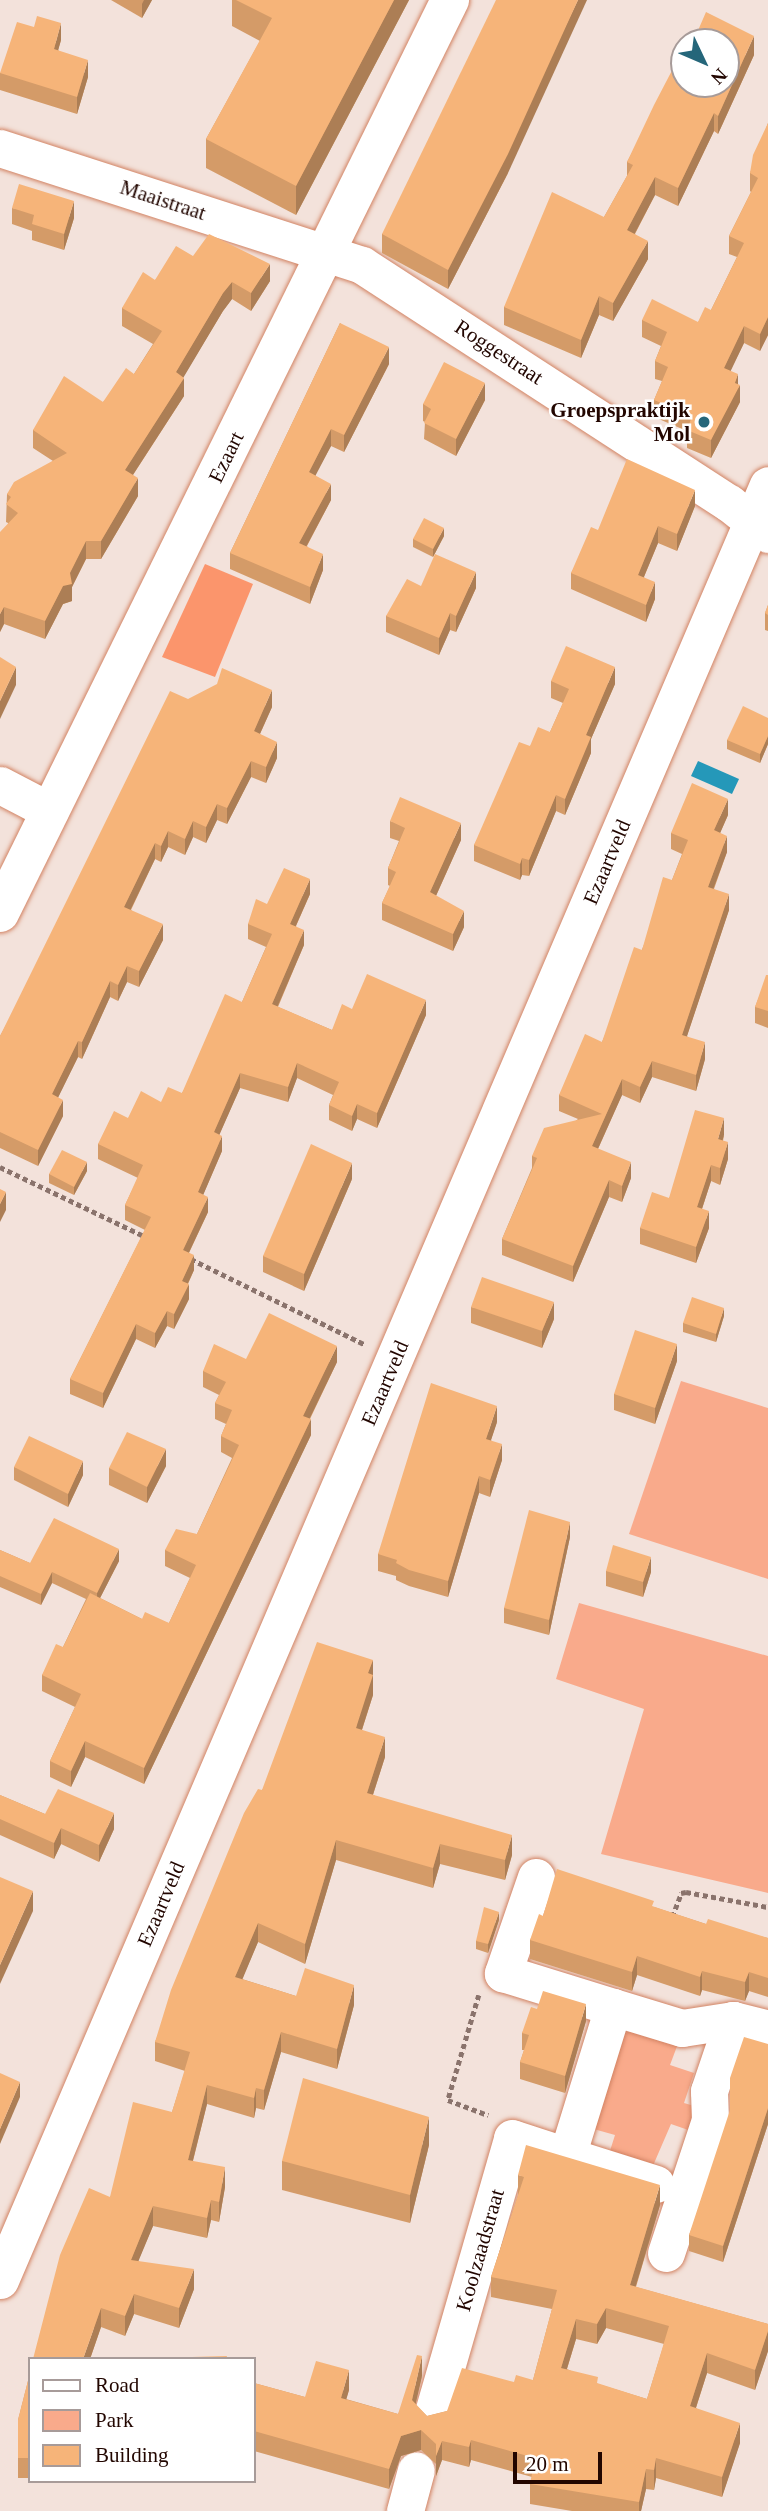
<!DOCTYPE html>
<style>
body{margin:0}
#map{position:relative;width:768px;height:2511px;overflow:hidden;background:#f3e2db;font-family:"Times New Roman",serif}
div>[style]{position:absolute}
.green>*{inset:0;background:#f9aa8b}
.forest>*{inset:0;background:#fb956c}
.water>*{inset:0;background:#2598b9}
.path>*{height:4.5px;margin-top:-2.25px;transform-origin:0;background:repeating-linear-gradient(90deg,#8a736c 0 5px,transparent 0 8.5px)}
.roads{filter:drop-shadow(0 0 2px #d28363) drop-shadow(0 0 2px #d28363)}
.minor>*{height:37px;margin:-18.5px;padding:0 18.5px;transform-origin:18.5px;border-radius:18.5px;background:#fff}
.major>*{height:38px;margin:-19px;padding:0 19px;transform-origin:19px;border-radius:19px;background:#fff}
.wall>*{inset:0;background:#d49b68}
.shaded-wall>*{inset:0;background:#ac7e55}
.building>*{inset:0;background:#f6b479}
.dots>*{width:19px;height:19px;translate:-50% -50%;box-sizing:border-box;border:4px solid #fff;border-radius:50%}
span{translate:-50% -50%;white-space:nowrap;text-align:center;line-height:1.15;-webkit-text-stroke:5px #fff;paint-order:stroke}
.street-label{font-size:21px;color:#220600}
.poi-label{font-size:21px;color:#220600;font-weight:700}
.right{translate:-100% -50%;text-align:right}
.legend{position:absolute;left:28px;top:2357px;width:228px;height:126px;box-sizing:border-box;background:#fff;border:2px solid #a79b99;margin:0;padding:9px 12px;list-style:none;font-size:21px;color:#220600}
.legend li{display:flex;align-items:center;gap:14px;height:35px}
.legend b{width:35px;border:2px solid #a79b99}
.north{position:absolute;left:670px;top:28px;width:70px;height:70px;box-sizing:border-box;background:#fff;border:2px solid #a79b99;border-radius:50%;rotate:134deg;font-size:19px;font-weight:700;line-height:28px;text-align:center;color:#220600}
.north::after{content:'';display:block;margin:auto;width:24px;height:32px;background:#25667a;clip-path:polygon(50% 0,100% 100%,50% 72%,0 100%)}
.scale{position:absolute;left:513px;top:2452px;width:89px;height:32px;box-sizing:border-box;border:4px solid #220600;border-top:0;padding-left:9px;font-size:21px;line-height:24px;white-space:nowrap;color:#220600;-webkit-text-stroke:5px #fff;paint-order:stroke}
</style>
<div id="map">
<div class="green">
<i style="clip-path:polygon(681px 1381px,768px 1408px,768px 1579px,629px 1534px)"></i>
<i style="clip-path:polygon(579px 1603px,768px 1656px,768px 1893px,601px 1854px,644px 1709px,556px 1679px)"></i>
<i style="clip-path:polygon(638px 2027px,679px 2041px,670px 2065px,694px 2073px,684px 2103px,701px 2108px,694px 2132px,671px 2124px,652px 2168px,609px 2154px,615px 2135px,590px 2128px,619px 2036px)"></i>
</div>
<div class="forest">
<i style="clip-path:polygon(205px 564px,253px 584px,215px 677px,162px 657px)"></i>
</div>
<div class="water">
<i style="clip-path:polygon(698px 761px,739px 779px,732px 794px,691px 776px)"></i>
</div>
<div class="path">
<i style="left:0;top:1167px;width:162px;rotate:25.6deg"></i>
<i style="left:191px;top:1259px;width:195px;rotate:26.2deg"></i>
<i style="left:672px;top:1917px;width:26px;rotate:-69deg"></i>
<i style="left:681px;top:1893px;width:5px;rotate:-11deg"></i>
<i style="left:686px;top:1892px;width:83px;rotate:10.4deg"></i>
<i style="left:479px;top:1995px;width:109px;rotate:106.4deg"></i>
<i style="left:448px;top:2100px;width:43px;rotate:20.6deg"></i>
</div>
<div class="roads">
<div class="minor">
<i style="left:0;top:148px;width:380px;rotate:17.9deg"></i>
<i style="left:362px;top:265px;width:437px;rotate:33deg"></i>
<i style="left:729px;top:503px;width:50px;rotate:38.5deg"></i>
<i style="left:0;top:785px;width:56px;rotate:27.5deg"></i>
<i style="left:536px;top:1877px;width:102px;rotate:109deg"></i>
<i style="left:503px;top:1973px;width:115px;rotate:17.2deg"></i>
<i style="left:567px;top:2156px;width:93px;rotate:17.5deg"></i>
<i style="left:666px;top:2253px;width:140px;rotate:-71.7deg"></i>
<i style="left:710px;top:2120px;width:29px;rotate:-92deg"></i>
<i style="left:709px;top:2091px;width:75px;rotate:-71.3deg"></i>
<i style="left:0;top:2280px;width:1952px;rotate:-66.84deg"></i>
<i style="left:432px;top:2416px;width:289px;rotate:-73.9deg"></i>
<i style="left:512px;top:2138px;width:58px;rotate:18.1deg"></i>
<i style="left:567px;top:2156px;width:156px;rotate:-72.8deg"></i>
<i style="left:613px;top:2007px;width:72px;rotate:16.9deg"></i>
<i style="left:682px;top:2028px;width:52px;rotate:-8.9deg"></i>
<i style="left:733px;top:2020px;width:36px;rotate:14deg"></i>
<i style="left:405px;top:2511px;width:42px;rotate:-75deg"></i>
</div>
<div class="major">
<i style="left:0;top:913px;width:1018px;rotate:-63.76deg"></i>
</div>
</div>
<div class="wall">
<i style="clip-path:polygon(111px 0,152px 0,142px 18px)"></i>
<i style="clip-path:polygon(232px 0,409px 0,296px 215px,206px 168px,206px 139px,260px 41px,232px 26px)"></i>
<i style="clip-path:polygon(61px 40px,58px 50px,88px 77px,77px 114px,0 90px,0 73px)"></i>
<i style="clip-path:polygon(754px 55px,718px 134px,714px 131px,678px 206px,655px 195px,635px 234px,648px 259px,613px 321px,599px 315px,581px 358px,504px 325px,504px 307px,604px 217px,627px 176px,627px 162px,684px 60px)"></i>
<i style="clip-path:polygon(768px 123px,768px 335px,760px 351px,744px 343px,730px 371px,738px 384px,740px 402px,711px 458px,687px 448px,687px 431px,654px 417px,654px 400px,662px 381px,655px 379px,655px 361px,661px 346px,642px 337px,642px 320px,698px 322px,711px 310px,737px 257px,729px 254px,729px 236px,751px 192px,750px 191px,750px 173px)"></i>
<i style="clip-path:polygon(508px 173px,448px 289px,382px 253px,382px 234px)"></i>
<i style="clip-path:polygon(12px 208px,74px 218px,64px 250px,32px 240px,32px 231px,12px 224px)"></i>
<i style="clip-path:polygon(193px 256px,270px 281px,251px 311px,232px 299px,223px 311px,183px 377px,184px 396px,133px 475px,138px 496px,101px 559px,86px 559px,72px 587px,72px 601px,63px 604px,45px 639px,4px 624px,0 632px,8px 523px,6px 522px,7px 494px,53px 461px,33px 448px,33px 430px,103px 402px,134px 374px,153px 344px,122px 326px,122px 308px,155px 280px)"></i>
<i style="clip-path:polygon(340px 323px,389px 364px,344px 452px,331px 446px,315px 475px,331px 500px,307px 546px,323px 570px,310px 604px,230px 569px,230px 553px)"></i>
<i style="clip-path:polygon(485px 400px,456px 456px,424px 439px,425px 422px,423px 421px,423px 404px)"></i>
<i style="clip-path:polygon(695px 506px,677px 551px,658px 543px,644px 577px,655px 599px,646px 622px,571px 589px,571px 573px,598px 530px)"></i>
<i style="clip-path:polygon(444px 536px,433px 557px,413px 547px,413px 539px)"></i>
<i style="clip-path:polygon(421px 586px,476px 588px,456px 632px,450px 630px,439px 655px,386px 632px,386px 616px)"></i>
<i style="clip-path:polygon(768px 605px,768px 631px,765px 630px,765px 613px)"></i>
<i style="clip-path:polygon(551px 681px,615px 684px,591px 739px,591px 753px,565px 815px,556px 811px,529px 876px,522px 875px,520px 880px,474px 861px,474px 845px,530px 746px,550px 732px,563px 703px,551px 698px)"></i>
<i style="clip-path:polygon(188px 699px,272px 707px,260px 734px,277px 758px,266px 783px,251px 777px,227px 824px,217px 820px,206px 843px,193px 837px,185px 855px,168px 847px,161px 862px,155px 859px,131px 910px,163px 940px,139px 987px,127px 982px,118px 1001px,110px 997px,82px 1059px,78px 1057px,58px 1097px,63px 1116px,38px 1166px,0 1148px,0 1036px)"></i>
<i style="clip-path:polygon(768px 718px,768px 744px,760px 763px,727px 749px,727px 740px)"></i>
<i style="clip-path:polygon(728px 815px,720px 833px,727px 852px,714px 889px,729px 910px,687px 1036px,705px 1059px,696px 1091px,652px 1077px,640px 1103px,622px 1095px,598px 1149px,631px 1178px,622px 1202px,609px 1197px,573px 1282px,502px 1255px,502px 1239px,532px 1168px,532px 1156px,578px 1119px,559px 1111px,559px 1095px,602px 1042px,672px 880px,682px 854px,671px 849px,671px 833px)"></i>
<i style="clip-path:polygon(390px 821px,461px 840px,436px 896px,464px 927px,453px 951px,382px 920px,382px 903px,390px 886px,388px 885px,388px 868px,399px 841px,390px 838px)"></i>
<i style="clip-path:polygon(310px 894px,296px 926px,304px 945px,278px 1007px,332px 1030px,352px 1009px,426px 1015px,377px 1128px,357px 1119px,352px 1131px,329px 1120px,329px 1105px,333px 1095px,297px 1078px,288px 1102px,240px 1088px,219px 1135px,222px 1151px,203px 1195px,208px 1212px,189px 1253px,194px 1270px,188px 1284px,189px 1299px,174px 1329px,167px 1326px,155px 1348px,136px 1339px,103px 1408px,70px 1394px,70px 1379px,145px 1230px,125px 1220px,125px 1205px,138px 1178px,98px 1159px,98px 1144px,128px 1118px,182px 1093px,242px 1002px,266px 947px,248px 939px,248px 924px,267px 904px)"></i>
<i style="clip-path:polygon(768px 975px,768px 1028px,755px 1023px,755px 1007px)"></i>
<i style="clip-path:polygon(724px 1135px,723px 1141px,728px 1159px,720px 1185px,711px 1181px,702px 1209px,709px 1228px,696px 1263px,640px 1244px,640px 1228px,669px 1198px)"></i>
<i style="clip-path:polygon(87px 1171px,74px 1195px,49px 1183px,49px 1174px)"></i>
<i style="clip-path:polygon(352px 1179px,304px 1291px,263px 1272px,263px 1256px)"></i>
<i style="clip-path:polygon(471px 1307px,554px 1319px,542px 1348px,471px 1323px)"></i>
<i style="clip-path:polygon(724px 1316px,716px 1342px,683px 1332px,683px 1323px)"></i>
<i style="clip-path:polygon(246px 1359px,337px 1362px,310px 1419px,311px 1435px,144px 1784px,85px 1757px,71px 1787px,50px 1777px,50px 1761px,75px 1707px,42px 1691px,42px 1675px,63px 1647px,86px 1599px,52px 1583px,41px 1605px,0 1587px,0 1550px,30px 1563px,119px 1561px,100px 1598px,142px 1619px,169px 1623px,190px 1578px,165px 1566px,165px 1550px,197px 1534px,232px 1458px,221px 1452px,221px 1436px,226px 1424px,215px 1419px,215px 1403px,219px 1395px,203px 1387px,203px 1371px)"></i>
<i style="clip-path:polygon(677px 1361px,655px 1424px,614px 1410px,614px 1394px)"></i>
<i style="clip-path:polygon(497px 1422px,491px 1440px,502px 1460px,490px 1497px,479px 1493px,448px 1597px,409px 1586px,396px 1580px,396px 1576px,378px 1571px,378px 1554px)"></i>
<i style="clip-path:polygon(166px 1466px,147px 1503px,109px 1485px,109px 1468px)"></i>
<i style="clip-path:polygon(14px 1467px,83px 1475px,68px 1507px,14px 1480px)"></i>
<i style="clip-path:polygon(570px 1537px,549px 1635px,504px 1623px,504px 1608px)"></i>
<i style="clip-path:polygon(606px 1571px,651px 1572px,643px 1597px,606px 1586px)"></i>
<i style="clip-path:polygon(373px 1660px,373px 1695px,362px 1730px,385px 1757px,373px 1795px,512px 1855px,505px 1880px,440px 1864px,433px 1888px,336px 1860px,305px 1964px,258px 1942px,242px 1979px,296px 1996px,354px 2005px,337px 2069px,281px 2052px,264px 2110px,256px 2108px,254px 2118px,207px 2104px,193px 2161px,225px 2187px,219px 2222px,211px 2220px,207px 2238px,153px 2226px,138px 2261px,194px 2289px,179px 2328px,134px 2314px,125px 2336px,101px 2327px,90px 2359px,110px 2197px,172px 2112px,185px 2071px,155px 2061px,155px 2042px,262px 1790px)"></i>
<i style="clip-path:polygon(0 1795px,45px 1814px,114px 1829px,99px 1862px,61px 1844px,54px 1859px,0 1835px)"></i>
<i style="clip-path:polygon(654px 1907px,706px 1924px,768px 1938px,768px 1997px,749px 1991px,745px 2001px,702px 1990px,700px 1996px,637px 1975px,632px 1991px,530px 1959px,530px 1940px,543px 1916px)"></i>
<i style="clip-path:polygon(499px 1920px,488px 1953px,476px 1949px,476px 1941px)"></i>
<i style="clip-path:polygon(537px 2009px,586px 2021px,565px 2093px,520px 2079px,520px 2062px,524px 2050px,522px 2050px,522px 2033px)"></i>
<i style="clip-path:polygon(768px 2044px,768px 2124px,723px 2262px,689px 2251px,689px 2235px)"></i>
<i style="clip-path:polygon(429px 2145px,410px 2223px,282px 2190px,282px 2161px)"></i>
<i style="clip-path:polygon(evenodd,518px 2175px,660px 2205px,636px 2287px,768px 2324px,768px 2351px,755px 2390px,707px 2373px,696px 2408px,740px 2443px,722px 2497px,656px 2478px,654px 2490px,646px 2489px,641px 2511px,572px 2511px,530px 2504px,530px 2484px,532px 2477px,471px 2460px,469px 2467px,442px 2460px,436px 2476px,436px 2464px,421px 2450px,401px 2456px,389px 2489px,254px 2451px,254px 2383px,305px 2397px,349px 2390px,346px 2399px,398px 2414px,422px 2376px,415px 2404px,427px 2416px,447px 2411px,514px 2382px,533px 2380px,552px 2309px,491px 2297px,491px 2277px,518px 2195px,518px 2175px,606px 2328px,664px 2344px,647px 2399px,598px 2384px,567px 2369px,576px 2339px,597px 2344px,606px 2328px)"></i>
<i style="clip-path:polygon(30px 2373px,30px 2478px,18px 2478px,18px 2420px)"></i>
</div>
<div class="shaded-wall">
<i style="clip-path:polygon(144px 0,152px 0,142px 18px,142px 4px)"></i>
<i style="clip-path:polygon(394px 0,409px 0,296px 215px,296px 186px)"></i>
<i style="clip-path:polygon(578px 0,587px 0,508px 173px,448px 289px,448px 270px)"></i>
<i style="clip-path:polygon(61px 23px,61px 40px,54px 65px,54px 49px)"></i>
<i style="clip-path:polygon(754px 36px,754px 55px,718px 134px,718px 116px)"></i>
<i style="clip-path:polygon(88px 60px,88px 77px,77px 114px,77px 97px)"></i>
<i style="clip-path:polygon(714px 113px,714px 131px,678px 206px,678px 188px)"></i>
<i style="clip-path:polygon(655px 177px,655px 195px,627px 248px,627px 230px)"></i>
<i style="clip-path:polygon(74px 201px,74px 218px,64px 250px,64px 234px)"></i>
<i style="clip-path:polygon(648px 241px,648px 259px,613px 321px,613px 303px)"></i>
<i style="clip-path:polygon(270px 264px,270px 281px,251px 311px,251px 293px)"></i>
<i style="clip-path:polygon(232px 282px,232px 299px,223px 311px,176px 390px,176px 372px,223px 293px)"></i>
<i style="clip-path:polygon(599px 296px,599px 315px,581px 358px,581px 340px)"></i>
<i style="clip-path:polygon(768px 317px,768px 335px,760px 351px,760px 334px)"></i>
<i style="clip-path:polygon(744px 326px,744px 343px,724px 385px,724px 368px)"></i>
<i style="clip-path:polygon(389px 347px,389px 364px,344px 452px,344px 435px)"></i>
<i style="clip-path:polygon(738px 374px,738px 388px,740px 385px,740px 402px,711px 458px,711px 440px)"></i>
<i style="clip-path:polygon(184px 378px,184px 396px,125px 487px,125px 470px)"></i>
<i style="clip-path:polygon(485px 383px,485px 400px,456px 456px,456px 439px)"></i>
<i style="clip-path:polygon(331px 429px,331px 446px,309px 488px,309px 472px)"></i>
<i style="clip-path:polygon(138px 478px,138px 496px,101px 559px,101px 541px)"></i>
<i style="clip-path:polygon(331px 484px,331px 500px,299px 560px,299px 543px)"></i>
<i style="clip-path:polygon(695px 490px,695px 506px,677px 551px,677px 534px)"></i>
<i style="clip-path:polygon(658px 526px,658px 543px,638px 591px,638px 575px)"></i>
<i style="clip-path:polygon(444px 528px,444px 536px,433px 557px,433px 549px)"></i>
<i style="clip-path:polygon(86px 541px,86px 559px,72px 587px,72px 601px,63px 604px,45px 639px,45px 621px)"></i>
<i style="clip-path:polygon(323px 554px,323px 570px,310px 604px,310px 587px)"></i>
<i style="clip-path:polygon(476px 572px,476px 588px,456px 632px,456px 616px)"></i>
<i style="clip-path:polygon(655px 582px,655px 599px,646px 622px,646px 605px)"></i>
<i style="clip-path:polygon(4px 607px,4px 624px,0 632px,0 614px)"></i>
<i style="clip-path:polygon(450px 613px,450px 630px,439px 655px,439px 638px)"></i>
<i style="clip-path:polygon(16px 667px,16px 685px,0 719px,0 701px)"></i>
<i style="clip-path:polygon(615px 667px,615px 684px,591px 739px,591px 753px,565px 815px,565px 799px,586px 735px)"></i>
<i style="clip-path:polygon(272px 690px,272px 707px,254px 747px,254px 731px)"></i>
<i style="clip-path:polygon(768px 736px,768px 744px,760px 763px,760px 754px)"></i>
<i style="clip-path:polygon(277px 742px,277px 758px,266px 783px,266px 767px)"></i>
<i style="clip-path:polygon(251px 761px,251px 777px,227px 824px,227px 808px)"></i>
<i style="clip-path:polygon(556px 795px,556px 811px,529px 876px,529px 860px)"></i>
<i style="clip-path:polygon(728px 799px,728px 815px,714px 847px,714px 830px)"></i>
<i style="clip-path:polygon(217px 804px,217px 820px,206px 843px,206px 827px)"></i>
<i style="clip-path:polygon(193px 821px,193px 837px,185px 855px,185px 839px)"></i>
<i style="clip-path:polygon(461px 823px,461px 840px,430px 909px,430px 892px)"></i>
<i style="clip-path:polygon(168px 831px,168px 847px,161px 862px,161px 846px)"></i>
<i style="clip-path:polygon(727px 836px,727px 852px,708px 903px,708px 887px)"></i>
<i style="clip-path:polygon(155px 843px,155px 859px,124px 923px,124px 907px)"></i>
<i style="clip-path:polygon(522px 858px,522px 875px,520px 880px,520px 864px)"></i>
<i style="clip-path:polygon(310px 879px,310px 894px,290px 939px,290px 924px)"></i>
<i style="clip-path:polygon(729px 894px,729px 910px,682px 1051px,682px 1035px)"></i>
<i style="clip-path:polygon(464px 911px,464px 927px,453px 951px,453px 934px)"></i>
<i style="clip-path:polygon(163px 924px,163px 940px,139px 987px,139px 971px)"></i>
<i style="clip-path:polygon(304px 930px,304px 945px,272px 1019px,272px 1004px)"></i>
<i style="clip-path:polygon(127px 966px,127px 982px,118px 1001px,118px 985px)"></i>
<i style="clip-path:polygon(110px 981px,110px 997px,82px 1059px,82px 1042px)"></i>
<i style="clip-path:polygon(426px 1000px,426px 1015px,377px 1128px,377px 1113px)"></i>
<i style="clip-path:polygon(78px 1041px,78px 1057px,52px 1110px,52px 1094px)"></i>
<i style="clip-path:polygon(705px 1042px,705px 1059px,696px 1091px,696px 1075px)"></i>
<i style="clip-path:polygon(652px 1061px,652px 1077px,640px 1103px,640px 1087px)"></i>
<i style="clip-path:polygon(297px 1063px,297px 1078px,288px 1102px,288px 1087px)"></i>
<i style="clip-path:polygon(240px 1073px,240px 1088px,214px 1147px,214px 1132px)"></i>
<i style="clip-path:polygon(622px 1079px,622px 1095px,592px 1162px,592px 1146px)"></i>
<i style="clip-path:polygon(63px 1100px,63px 1116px,38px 1166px,38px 1150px)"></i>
<i style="clip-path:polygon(357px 1104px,357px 1119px,352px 1131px,352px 1116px)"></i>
<i style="clip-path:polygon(724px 1118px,724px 1135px,718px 1156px,718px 1139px)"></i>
<i style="clip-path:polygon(222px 1136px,222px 1151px,198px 1207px,198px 1192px)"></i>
<i style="clip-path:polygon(728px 1142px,728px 1159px,720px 1185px,720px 1168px)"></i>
<i style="clip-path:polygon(87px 1162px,87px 1171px,74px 1195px,74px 1187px)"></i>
<i style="clip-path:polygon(631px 1162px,631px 1178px,622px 1202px,622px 1186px)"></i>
<i style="clip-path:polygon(352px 1163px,352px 1179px,304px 1291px,304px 1274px)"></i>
<i style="clip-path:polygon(711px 1165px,711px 1181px,697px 1224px,697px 1207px)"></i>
<i style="clip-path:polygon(609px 1180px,609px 1197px,573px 1282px,573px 1266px)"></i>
<i style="clip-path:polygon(6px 1192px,6px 1210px,0 1222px,0 1204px)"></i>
<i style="clip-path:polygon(208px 1197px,208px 1212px,183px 1265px,183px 1250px)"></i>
<i style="clip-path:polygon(709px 1211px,709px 1228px,696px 1263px,696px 1247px)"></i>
<i style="clip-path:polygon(194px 1255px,194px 1270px,182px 1296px,182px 1281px)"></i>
<i style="clip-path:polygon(189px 1284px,189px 1299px,174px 1329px,174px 1314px)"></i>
<i style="clip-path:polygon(554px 1302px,554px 1319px,542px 1348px,542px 1331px)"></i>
<i style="clip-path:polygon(724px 1308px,724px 1316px,716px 1342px,716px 1334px)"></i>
<i style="clip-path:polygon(167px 1311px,167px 1326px,155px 1348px,155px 1333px)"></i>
<i style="clip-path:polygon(136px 1324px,136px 1339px,103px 1408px,103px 1393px)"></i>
<i style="clip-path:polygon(677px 1344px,677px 1361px,655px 1424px,655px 1408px)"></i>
<i style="clip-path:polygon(337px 1346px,337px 1362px,303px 1432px,303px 1416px)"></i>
<i style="clip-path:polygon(497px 1406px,497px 1422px,486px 1455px,486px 1439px)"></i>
<i style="clip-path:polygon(311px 1419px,311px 1435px,144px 1784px,144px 1768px)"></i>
<i style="clip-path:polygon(502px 1444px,502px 1460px,490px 1497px,490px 1480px)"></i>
<i style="clip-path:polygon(166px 1449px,166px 1466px,147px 1503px,147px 1487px)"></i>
<i style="clip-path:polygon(83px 1461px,83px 1475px,68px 1507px,68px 1494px)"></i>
<i style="clip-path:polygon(479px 1476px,479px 1493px,448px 1597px,448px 1581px)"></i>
<i style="clip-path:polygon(570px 1522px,570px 1537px,549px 1635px,549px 1620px)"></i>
<i style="clip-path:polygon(119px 1549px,119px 1561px,97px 1604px,97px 1593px)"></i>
<i style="clip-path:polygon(651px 1557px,651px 1572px,643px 1597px,643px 1582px)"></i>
<i style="clip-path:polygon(52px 1572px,52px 1583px,41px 1605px,41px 1594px)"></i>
<i style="clip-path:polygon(373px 1660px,373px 1695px,356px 1748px,356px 1728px,368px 1673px)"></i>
<i style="clip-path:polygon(385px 1737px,385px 1757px,367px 1813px,367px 1793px)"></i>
<i style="clip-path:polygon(85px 1741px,85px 1757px,71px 1787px,71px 1771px)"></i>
<i style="clip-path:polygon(114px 1813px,114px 1829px,99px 1862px,99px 1845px)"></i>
<i style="clip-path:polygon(61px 1828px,61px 1844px,54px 1859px,54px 1843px)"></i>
<i style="clip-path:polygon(512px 1835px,512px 1855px,505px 1880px,505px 1860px)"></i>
<i style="clip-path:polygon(336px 1840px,336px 1860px,305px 1964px,305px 1944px)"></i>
<i style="clip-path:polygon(440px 1844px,440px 1864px,433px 1888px,433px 1868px)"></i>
<i style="clip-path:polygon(33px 1891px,33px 1911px,0 1984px,0 1965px)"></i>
<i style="clip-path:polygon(499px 1912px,499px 1920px,488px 1953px,488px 1944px)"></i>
<i style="clip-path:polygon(258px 1923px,258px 1942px,235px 1997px,235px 1977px)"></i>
<i style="clip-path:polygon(637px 1956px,637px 1975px,632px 1991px,632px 1972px)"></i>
<i style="clip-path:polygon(702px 1971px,702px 1990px,700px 1996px,700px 1977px)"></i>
<i style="clip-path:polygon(749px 1972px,749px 1991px,745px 2001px,745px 1982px)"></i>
<i style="clip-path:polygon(354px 1985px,354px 2005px,337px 2069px,337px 2049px)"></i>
<i style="clip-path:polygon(586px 2004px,586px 2021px,565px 2093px,565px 2076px)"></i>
<i style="clip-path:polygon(281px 2032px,281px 2052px,264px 2110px,264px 2090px)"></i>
<i style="clip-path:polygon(20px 2082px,20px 2097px,0 2144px,0 2129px)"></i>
<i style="clip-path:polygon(207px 2085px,207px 2104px,188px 2180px,188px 2160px)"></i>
<i style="clip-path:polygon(256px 2088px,256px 2108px,254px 2118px,254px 2098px)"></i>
<i style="clip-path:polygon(768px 2108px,768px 2124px,723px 2262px,723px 2246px)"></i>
<i style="clip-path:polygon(429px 2117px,429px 2145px,410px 2223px,410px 2195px)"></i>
<i style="clip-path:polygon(225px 2167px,225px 2187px,219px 2222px,219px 2202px)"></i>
<i style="clip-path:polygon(660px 2185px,660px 2205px,630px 2305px,630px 2285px)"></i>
<i style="clip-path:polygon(211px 2200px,211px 2220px,207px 2238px,207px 2218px)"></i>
<i style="clip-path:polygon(153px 2206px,153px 2226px,131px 2279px,131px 2260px)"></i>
<i style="clip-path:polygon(194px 2269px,194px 2289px,179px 2328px,179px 2308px)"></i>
<i style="clip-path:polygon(134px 2294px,134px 2314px,125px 2336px,125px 2316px)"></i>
<i style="clip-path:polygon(101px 2308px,101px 2327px,90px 2359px,83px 2359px)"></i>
<i style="clip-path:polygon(606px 2308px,606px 2328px,597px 2344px,597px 2324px)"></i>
<i style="clip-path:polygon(576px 2319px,576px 2339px,561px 2388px,561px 2368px)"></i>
<i style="clip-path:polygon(768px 2331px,768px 2351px,755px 2390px,755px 2370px)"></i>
<i style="clip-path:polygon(707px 2353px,707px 2373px,690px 2426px,690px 2406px)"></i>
<i style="clip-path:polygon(422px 2356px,422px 2376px,412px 2420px,412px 2400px)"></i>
<i style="clip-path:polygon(349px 2370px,349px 2390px,341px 2418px,341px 2398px)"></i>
<i style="clip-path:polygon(740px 2423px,740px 2443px,722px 2497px,722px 2477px)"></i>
<i style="clip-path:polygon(421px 2430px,421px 2450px,401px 2456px,389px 2489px,389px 2469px,401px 2436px)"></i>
<i style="clip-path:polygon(471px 2440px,471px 2460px,469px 2467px,469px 2447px)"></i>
<i style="clip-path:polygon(442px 2441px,442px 2460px,436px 2476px,436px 2456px)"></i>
<i style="clip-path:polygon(656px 2458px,656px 2478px,654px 2490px,654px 2470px)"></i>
<i style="clip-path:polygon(646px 2469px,646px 2489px,641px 2511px,639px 2511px,639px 2502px)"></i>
</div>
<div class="building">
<i style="clip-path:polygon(236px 0,394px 0,296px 186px,206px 139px,272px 18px)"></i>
<i style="clip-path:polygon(496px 0,578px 0,508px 154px,448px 270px,382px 234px)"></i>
<i style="clip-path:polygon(706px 12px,754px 36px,718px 116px,714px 113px,678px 188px,655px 177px,627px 230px,648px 241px,613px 303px,599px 296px,581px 340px,504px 307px,552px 192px,604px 217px,633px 165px,627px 162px,654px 105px,679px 57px,684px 60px,684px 84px,726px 84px,726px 42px,693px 42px)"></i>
<i style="clip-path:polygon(37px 16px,61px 23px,54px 49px,88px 60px,77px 97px,0 73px,17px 22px,34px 27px)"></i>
<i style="clip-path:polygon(768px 123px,768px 317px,760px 334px,744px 326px,724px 368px,738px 374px,735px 383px,740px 385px,711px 440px,687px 430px,692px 416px,654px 400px,668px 367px,655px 361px,667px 332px,642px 320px,652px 299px,698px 322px,705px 307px,711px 310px,744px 243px,729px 236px,758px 178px,750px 173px,753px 155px)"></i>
<i style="clip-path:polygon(19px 184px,74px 201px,64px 234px,32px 224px,34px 215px,12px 208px)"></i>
<i style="clip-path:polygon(209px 234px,270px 264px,251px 293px,232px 282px,223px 293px,176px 372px,184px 378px,125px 470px,138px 478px,101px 541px,86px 541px,70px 573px,72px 584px,63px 586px,45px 621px,4px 607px,0 614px,0 532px,18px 513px,6px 504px,11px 497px,7px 494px,14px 482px,67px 453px,33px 430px,64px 376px,103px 402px,126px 368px,134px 374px,162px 331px,122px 308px,143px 272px,155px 280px,176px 246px,193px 256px)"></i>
<i style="clip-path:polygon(340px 323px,389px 347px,344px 435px,331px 429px,309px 472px,331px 484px,299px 543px,323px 554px,310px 587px,230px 553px)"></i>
<i style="clip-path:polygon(444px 362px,485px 383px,456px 439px,424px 423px,431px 409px,423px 404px)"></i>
<i style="clip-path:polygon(627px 459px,695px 490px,677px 534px,658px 526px,638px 575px,655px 582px,646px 605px,571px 573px,591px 527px,598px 530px)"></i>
<i style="clip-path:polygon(424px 518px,444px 528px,433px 549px,413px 539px)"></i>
<i style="clip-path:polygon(435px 554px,476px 572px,456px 616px,450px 613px,439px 638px,386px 616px,407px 579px,421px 586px)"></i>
<i style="clip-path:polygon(768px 605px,768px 615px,765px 613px)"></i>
<i style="clip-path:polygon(566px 646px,615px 667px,586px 735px,591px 737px,565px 799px,556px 795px,529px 860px,522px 858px,520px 864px,474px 845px,519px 742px,530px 746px,538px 727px,550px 732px,569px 689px,551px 681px)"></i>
<i style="clip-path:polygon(0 657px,16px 667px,0 701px)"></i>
<i style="clip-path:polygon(222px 668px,272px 690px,254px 731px,277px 742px,266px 767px,251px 761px,227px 808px,217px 804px,206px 827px,193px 821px,185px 839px,168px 831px,161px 846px,155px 843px,124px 907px,163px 924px,139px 971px,127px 966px,118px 985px,110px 981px,82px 1042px,78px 1041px,52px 1094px,63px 1100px,38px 1150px,0 1132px,0 1036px,170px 691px,188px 699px,217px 684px)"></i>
<i style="clip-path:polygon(743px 706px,768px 718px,768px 736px,760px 754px,727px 740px)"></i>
<i style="clip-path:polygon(692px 783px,728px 799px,714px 830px,727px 836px,708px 887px,729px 894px,682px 1035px,705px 1042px,696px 1075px,652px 1061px,640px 1087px,622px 1079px,592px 1146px,631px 1162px,622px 1186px,609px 1180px,573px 1266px,502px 1239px,537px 1158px,532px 1156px,544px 1128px,602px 1114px,559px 1095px,585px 1034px,602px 1042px,634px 947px,642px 950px,663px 877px,672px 880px,688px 840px,671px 833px)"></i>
<i style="clip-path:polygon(400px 797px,461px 823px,430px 892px,464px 911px,453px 934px,382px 903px,396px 872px,388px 868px,405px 828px,390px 821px)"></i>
<i style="clip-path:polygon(284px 868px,310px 879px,290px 924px,304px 930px,272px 1004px,332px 1030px,342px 1004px,352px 1009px,367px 974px,426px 1000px,377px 1113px,357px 1104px,352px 1116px,329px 1105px,339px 1082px,297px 1063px,288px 1087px,240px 1073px,214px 1132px,222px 1136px,198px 1192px,208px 1197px,183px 1250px,194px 1255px,182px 1281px,189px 1284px,174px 1314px,167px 1311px,155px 1333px,136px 1324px,103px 1393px,70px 1379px,151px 1217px,125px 1205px,143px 1165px,98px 1144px,114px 1111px,128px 1118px,141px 1091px,161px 1102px,168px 1087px,182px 1093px,225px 994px,242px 1002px,272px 934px,248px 924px,256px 899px,267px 904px)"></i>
<i style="clip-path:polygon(766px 975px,768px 975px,768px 1011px,755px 1007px)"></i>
<i style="clip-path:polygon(695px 1110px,724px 1118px,718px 1139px,728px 1142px,720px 1168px,711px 1165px,697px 1207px,709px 1211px,696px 1247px,640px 1228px,652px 1192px,669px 1198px)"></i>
<i style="clip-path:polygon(311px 1144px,352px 1163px,304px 1274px,263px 1256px)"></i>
<i style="clip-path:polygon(62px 1150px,87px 1162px,74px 1187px,49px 1174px)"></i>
<i style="clip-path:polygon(0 1189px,6px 1192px,0 1204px)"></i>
<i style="clip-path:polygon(482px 1277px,554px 1302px,542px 1331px,471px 1307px)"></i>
<i style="clip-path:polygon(692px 1297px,724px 1308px,716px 1334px,683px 1323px)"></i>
<i style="clip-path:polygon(269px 1313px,337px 1346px,303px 1416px,311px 1419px,144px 1768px,85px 1741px,71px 1771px,50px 1761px,81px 1694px,42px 1675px,56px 1644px,63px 1647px,90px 1593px,142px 1619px,145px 1612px,169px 1623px,196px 1565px,165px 1550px,176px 1529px,197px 1534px,239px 1445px,221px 1436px,232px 1410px,215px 1403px,226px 1382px,203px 1371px,214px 1344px,246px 1359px)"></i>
<i style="clip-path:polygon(635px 1330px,677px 1344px,655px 1408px,614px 1394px)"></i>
<i style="clip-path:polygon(431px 1383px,497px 1406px,486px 1439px,502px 1444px,490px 1480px,479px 1476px,448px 1581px,409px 1570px,396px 1563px,397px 1560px,378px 1554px)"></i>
<i style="clip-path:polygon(127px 1432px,166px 1449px,147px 1487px,109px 1468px)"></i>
<i style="clip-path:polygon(29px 1436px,83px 1461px,68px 1494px,14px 1467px)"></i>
<i style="clip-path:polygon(529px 1510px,570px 1522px,549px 1620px,504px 1608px)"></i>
<i style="clip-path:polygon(54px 1518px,119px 1549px,97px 1593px,52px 1572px,41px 1594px,0 1576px,0 1550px,30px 1563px)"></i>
<i style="clip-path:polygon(613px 1545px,651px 1557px,643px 1582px,606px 1571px)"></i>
<i style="clip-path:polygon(317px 1642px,373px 1660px,368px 1673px,373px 1675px,356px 1728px,385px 1737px,367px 1793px,512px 1835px,505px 1860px,440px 1844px,433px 1868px,336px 1840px,305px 1944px,258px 1923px,235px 1977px,296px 1996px,305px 1968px,354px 1985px,337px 2049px,281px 2032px,264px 2090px,256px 2088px,254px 2098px,207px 2085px,188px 2160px,225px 2167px,219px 2202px,211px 2200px,207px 2218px,153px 2206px,131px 2260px,194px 2269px,179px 2308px,134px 2294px,125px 2316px,101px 2308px,83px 2359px,33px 2359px,60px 2255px,89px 2188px,110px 2197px,133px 2102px,172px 2112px,190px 2052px,155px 2042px,171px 1990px,244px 1813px,258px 1789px,262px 1790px)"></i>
<i style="clip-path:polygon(58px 1789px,114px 1813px,99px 1845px,61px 1828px,54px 1843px,0 1819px,0 1795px,45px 1814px)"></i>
<i style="clip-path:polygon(557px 1869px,654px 1901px,652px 1906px,706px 1924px,708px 1919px,768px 1938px,768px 1978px,749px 1972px,745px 1982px,702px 1971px,700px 1977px,637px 1956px,632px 1972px,530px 1940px,539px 1914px,543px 1916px)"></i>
<i style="clip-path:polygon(0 1877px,33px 1891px,0 1965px)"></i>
<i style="clip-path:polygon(484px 1907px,499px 1912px,488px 1944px,476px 1941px)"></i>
<i style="clip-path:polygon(543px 1991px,586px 2004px,565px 2076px,520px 2062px,529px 2035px,522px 2033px,531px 2007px,537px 2009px)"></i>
<i style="clip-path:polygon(744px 2037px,768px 2044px,768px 2108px,723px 2246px,689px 2235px,730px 2110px,730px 2078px)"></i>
<i style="clip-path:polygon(0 2073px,20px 2082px,0 2129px)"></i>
<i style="clip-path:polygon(303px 2078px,429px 2117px,410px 2195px,282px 2161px)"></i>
<i style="clip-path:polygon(evenodd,526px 2145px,660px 2185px,630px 2285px,768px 2324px,768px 2331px,755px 2370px,707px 2353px,690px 2406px,740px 2423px,722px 2477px,656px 2458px,654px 2470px,646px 2469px,639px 2502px,530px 2484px,535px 2458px,471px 2440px,469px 2447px,442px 2441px,436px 2456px,436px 2444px,421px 2430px,401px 2436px,389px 2469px,254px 2431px,254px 2383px,305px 2397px,316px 2361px,349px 2370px,341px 2398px,398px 2414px,417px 2355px,422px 2356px,412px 2400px,427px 2416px,447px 2411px,462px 2368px,514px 2382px,516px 2375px,533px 2380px,557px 2290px,491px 2277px,524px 2177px,518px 2175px,526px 2145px,606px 2308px,669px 2326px,647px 2399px,597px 2383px,598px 2377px,561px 2368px,576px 2319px,597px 2324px,606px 2308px)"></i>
<i style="clip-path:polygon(227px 2356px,226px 2359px,156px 2359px,157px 2358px)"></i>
<i style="clip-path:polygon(30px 2373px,30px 2458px,18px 2458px,18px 2420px)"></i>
</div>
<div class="dots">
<i style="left:704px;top:422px;background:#25667a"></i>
</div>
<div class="street-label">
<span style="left:163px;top:200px;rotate:18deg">Maaistraat</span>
<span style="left:499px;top:352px;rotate:33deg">Roggestraat</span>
<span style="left:226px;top:457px;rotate:-64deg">Ezaart</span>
<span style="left:607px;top:862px;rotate:-67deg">Ezaartveld</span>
<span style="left:385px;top:1383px;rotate:-67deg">Ezaartveld</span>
<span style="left:161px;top:1904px;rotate:-67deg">Ezaartveld</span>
<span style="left:480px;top:2250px;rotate:-74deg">Koolzaadstraat</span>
</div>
<div class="poi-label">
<span class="right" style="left:690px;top:422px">Groepspraktijk<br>Mol</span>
</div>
<ul class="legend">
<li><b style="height:9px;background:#fff"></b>Road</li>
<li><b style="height:19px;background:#f9aa8b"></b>Park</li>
<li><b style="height:19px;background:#f6b479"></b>Building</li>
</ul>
<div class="north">N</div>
<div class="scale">20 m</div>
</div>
